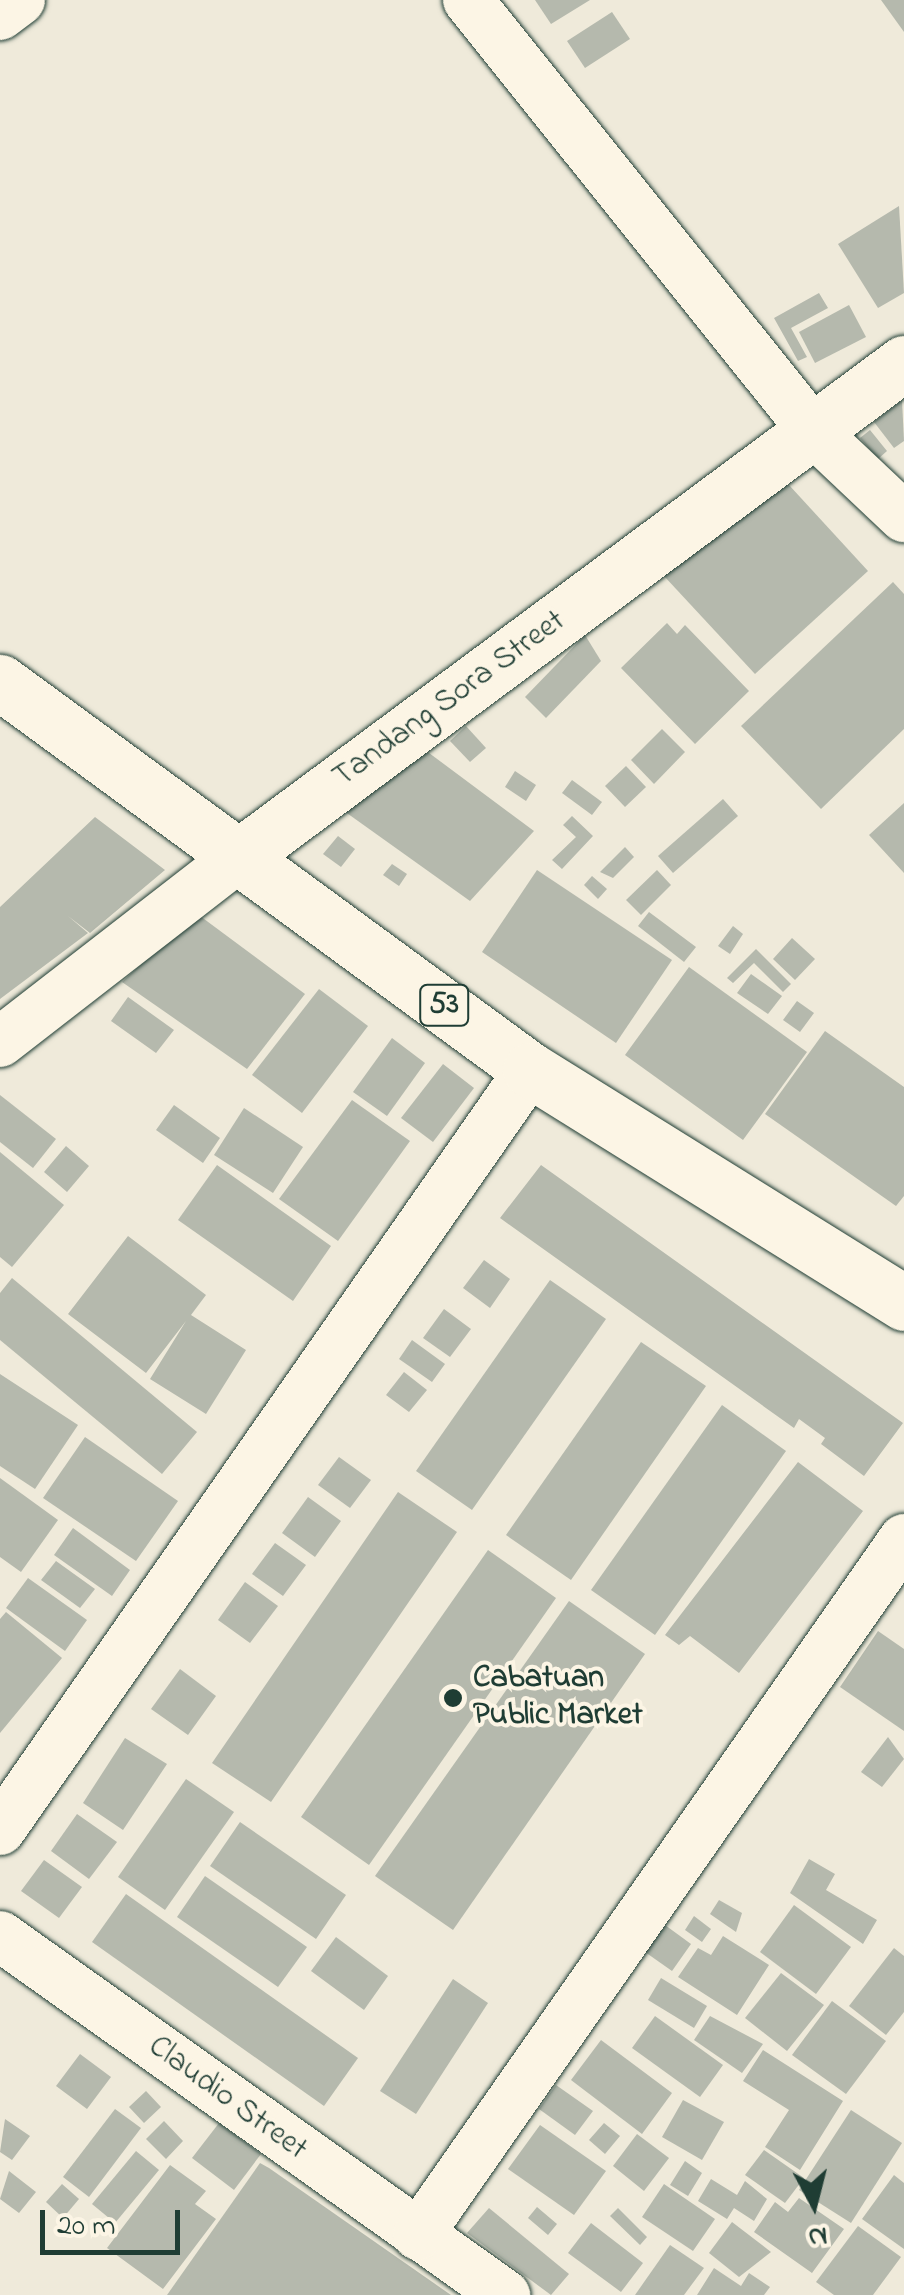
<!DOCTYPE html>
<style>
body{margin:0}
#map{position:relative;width:904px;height:2295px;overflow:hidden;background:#efeada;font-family:"Indie Flower",sans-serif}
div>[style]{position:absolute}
.building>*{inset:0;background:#b5b9ad}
.roads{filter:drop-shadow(0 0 2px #1f3d34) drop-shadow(0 0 2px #1f3d34)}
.street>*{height:50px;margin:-25px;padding:0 25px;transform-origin:25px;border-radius:25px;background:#fcf5e5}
.secondary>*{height:55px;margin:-27.5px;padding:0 27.5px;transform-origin:27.5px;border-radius:27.5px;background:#fcf5e5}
.highway>*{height:55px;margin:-27.5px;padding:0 27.5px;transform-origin:27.5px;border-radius:27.5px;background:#fcf5e5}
.dots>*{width:28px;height:28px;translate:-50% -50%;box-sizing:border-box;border:5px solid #fcf5e5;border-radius:50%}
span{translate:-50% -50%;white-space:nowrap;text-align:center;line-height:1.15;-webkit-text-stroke:8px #fcf5e5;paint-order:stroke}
.shield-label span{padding:2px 8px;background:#fcf5e5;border:2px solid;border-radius:8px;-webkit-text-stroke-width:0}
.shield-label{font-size:30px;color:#1f3d34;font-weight:700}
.street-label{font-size:32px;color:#1f3d34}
.poi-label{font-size:32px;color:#1f3d34;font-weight:700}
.left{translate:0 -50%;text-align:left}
.north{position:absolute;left:764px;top:2155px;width:100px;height:100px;-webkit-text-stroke:8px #fcf5e5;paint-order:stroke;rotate:173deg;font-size:28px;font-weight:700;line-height:40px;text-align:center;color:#1f3d34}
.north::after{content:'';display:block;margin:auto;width:35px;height:45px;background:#1f3d34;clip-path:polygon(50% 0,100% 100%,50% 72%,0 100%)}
.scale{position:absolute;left:40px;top:2210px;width:140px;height:45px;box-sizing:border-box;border:5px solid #1f3d34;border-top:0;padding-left:12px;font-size:30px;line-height:35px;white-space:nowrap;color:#1f3d34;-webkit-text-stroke:8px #fcf5e5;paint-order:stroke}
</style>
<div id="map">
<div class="building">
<i style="clip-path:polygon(535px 0,590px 0,551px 24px)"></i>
<i style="clip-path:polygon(881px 0,904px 0,904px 32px)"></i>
<i style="clip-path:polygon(612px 12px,630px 39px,585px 68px,567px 41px)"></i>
<i style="clip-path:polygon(899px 206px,904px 293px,878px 308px,838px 244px)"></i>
<i style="clip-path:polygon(819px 293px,828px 308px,791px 328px,807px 357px,798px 361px,774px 318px)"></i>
<i style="clip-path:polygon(849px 305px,866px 337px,815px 363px,799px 332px)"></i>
<i style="clip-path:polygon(902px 400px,904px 441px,894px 448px,874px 422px)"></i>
<i style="clip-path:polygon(870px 430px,887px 451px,878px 459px,860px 438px)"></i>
<i style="clip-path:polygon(778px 473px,868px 571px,755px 674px,664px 576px)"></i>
<i style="clip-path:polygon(893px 582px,904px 594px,904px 729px,821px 809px,741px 726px)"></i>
<i style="clip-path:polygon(667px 623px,677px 634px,685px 625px,749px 691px,695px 744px,621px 668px)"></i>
<i style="clip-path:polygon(585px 635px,601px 661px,546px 718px,525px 697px)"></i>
<i style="clip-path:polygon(466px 726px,486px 748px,470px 762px,450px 741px)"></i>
<i style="clip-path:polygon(662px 729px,685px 752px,654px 784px,631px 760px)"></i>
<i style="clip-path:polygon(421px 747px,534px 831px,470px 901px,337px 806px)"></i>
<i style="clip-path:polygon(626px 766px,646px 787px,625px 807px,605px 786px)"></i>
<i style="clip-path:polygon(515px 771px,536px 785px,526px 801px,505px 787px)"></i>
<i style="clip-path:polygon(572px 780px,602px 802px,592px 815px,562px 793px)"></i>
<i style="clip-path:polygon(723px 799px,738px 816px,673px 873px,658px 856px)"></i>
<i style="clip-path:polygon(904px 803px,904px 873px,869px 835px)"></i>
<i style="clip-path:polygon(572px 816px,593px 836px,562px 869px,552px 860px,576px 837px,563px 825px)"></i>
<i style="clip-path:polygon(95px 817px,165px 870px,90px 933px,68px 916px,88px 933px,0 999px,0 907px)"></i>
<i style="clip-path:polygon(338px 836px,355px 849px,341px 867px,323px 854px)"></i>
<i style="clip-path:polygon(625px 847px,634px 857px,613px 878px,600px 872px)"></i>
<i style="clip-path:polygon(392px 864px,407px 874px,399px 886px,383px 875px)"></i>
<i style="clip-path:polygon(537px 870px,672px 960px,616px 1043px,482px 952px)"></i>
<i style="clip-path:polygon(657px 870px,671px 885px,641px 915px,626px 900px)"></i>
<i style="clip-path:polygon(592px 876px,607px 889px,598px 899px,584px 885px)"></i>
<i style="clip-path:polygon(649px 912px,696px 947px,684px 962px,638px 926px)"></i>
<i style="clip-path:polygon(196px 913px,305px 994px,247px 1069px,122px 982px)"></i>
<i style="clip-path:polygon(733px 926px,743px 934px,730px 954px,718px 946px)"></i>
<i style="clip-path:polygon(792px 938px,815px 959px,795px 980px,773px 959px)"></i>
<i style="clip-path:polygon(756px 949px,791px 984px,783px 992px,754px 963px,733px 983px,727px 978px)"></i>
<i style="clip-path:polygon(689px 967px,807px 1052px,743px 1140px,625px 1055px)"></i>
<i style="clip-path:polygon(751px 974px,782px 996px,768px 1014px,737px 993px)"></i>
<i style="clip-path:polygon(319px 989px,368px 1026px,302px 1113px,252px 1075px)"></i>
<i style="clip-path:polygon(128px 997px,174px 1030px,156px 1053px,111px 1021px)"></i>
<i style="clip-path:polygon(797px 1001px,814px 1013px,800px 1032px,783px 1020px)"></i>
<i style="clip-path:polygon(825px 1031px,904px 1087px,904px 1196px,896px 1206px,765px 1114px)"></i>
<i style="clip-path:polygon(392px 1038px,425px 1063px,387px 1116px,353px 1092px)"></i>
<i style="clip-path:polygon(443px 1064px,474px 1088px,433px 1142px,401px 1118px)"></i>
<i style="clip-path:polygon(0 1095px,56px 1139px,33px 1168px,0 1142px)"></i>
<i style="clip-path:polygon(352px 1100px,410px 1141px,338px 1241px,279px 1199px)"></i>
<i style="clip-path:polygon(174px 1105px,220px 1138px,203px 1163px,156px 1130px)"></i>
<i style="clip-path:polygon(244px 1108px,303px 1147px,273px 1193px,214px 1155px)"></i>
<i style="clip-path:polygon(66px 1146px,89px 1166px,67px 1192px,44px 1172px)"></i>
<i style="clip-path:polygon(0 1152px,64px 1205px,12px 1267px,0 1257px)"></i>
<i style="clip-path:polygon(217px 1165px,331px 1246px,293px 1301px,178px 1220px)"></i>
<i style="clip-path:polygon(541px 1165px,903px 1423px,864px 1476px,821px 1444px,825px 1438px,799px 1419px,794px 1428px,500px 1218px)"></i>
<i style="clip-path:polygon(128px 1236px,206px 1295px,191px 1315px,246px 1350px,206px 1414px,150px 1379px,186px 1321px,146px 1373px,68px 1314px)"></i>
<i style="clip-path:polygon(484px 1260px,510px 1279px,490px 1308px,463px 1288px)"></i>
<i style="clip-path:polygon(12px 1278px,197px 1432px,162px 1474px,0 1340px,0 1293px)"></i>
<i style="clip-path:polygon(550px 1280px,606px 1319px,472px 1510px,416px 1471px)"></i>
<i style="clip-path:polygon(444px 1309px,471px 1329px,450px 1357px,423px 1338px)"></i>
<i style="clip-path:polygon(412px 1340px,445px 1364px,432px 1382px,399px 1359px)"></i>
<i style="clip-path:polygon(641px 1342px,706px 1386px,571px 1580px,506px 1535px)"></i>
<i style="clip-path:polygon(404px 1372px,427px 1390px,409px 1412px,386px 1395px)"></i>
<i style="clip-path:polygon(0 1374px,78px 1425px,35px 1489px,0 1466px)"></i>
<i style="clip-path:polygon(722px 1405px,786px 1451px,655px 1635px,591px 1590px)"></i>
<i style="clip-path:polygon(85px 1437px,178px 1501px,136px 1561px,43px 1498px)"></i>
<i style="clip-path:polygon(339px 1457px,371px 1480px,350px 1508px,318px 1485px)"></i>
<i style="clip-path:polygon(798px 1462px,863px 1511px,739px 1673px,690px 1636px,679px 1645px,665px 1635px)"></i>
<i style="clip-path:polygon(0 1478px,58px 1520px,21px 1572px,0 1557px)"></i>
<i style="clip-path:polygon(398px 1492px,457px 1532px,271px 1802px,212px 1763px)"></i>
<i style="clip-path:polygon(308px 1497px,341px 1521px,315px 1557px,282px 1533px)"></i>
<i style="clip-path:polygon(73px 1528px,130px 1570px,112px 1596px,54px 1555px)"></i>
<i style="clip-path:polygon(275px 1543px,306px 1565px,283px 1596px,252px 1574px)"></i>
<i style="clip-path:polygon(488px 1550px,556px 1598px,369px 1865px,301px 1817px)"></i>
<i style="clip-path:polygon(56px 1561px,95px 1589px,80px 1608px,41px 1580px)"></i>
<i style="clip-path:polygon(28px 1578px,87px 1620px,65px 1651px,6px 1608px)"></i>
<i style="clip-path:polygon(245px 1582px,278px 1606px,250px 1643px,218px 1620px)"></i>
<i style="clip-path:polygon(569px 1601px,645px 1654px,453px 1930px,375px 1876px)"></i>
<i style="clip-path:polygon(6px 1612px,62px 1658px,0 1733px,0 1619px)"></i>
<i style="clip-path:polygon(878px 1631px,904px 1649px,904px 1731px,840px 1687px)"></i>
<i style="clip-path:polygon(180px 1669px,216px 1696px,188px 1735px,151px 1709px)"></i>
<i style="clip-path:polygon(888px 1737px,904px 1759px,882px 1787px,861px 1772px)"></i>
<i style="clip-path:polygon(125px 1738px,167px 1764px,123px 1830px,83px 1803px)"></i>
<i style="clip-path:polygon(186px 1779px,234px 1812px,165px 1910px,118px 1877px)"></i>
<i style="clip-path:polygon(77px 1814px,117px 1842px,89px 1879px,51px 1851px)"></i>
<i style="clip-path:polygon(240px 1822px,346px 1895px,316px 1939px,210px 1866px)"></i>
<i style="clip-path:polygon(809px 1859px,835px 1874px,826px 1890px,877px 1920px,863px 1944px,790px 1893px)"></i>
<i style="clip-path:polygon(44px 1860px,82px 1887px,59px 1918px,21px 1891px)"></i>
<i style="clip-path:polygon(205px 1876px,307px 1947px,278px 1987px,177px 1917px)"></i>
<i style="clip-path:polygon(126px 1894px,358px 2058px,324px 2106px,92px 1942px)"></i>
<i style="clip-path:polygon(719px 1900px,742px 1913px,736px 1932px,710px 1914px)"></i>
<i style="clip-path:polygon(794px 1905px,851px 1947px,816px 1994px,760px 1952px)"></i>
<i style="clip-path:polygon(694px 1916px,711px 1929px,702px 1942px,685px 1930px)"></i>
<i style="clip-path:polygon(665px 1925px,691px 1944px,672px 1971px,645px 1952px)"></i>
<i style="clip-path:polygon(723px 1936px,769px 1965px,737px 2015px,678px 1977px,698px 1948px,711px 1955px)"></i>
<i style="clip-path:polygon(336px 1937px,388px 1976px,364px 2010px,311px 1971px)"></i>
<i style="clip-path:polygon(894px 1948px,904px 1956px,904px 2012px,886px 2035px,849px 2006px)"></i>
<i style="clip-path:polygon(781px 1973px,824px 2005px,787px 2051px,745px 2018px)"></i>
<i style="clip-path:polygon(661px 1978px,707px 2006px,694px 2028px,648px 2000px)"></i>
<i style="clip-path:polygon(453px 1979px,488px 2003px,416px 2114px,380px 2091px)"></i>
<i style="clip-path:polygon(832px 2001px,886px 2041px,846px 2094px,792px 2055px)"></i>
<i style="clip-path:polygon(655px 2016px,723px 2065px,700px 2097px,632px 2048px)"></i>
<i style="clip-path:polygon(710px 2016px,763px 2044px,742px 2073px,694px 2040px)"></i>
<i style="clip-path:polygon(601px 2040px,672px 2093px,642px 2134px,571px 2080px)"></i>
<i style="clip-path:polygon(763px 2050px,843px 2101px,800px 2170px,765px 2147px,789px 2110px,743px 2081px)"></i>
<i style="clip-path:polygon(80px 2054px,111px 2077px,87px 2109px,56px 2086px)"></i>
<i style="clip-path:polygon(556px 2085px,593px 2111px,575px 2135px,539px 2109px)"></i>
<i style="clip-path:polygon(146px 2091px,161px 2107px,144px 2123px,129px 2107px)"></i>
<i style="clip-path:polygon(683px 2100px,724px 2122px,702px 2160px,662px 2137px)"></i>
<i style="clip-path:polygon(115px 2109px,141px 2128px,89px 2197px,63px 2177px)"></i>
<i style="clip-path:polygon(851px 2110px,902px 2143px,851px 2223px,799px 2190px)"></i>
<i style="clip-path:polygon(5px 2119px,30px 2136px,12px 2160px,0 2152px)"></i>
<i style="clip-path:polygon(164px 2121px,183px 2141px,166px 2159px,146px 2139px)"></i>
<i style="clip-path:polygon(219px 2123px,261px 2154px,234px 2190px,192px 2158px)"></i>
<i style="clip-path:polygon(604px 2123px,620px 2136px,605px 2154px,589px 2140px)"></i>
<i style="clip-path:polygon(540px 2125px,606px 2171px,574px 2215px,508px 2169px)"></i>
<i style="clip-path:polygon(637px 2134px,669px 2158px,644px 2191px,613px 2166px)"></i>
<i style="clip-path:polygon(764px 2150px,804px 2178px,785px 2203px,745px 2175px)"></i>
<i style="clip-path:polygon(136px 2151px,159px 2170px,115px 2223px,92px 2204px)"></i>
<i style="clip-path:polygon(685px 2161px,702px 2173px,688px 2196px,670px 2185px)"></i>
<i style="clip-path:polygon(260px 2163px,269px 2168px,451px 2295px,167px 2295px)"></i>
<i style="clip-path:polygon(170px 2165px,206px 2191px,195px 2204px,216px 2219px,163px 2289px,107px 2248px)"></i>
<i style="clip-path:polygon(9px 2171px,36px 2192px,19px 2213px,0 2199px)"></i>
<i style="clip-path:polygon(894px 2175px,904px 2183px,904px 2249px,862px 2219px)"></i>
<i style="clip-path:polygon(711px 2179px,737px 2195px,745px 2181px,767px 2199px,754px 2221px,734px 2208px,727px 2219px,698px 2201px)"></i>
<i style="clip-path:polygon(62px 2184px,79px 2199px,63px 2218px,46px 2202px)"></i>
<i style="clip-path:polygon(664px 2184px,715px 2219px,693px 2251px,642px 2217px)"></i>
<i style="clip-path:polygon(799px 2198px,844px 2229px,812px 2273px,754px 2232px,775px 2202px,788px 2212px)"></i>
<i style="clip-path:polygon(537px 2207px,557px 2224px,548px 2235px,528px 2218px)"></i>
<i style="clip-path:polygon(489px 2208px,569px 2274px,551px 2295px,467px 2233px)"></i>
<i style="clip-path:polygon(618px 2208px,647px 2237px,640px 2245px,610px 2216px)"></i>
<i style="clip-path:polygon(732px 2222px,771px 2252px,739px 2277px,709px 2253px)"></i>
<i style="clip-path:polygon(591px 2223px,643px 2263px,621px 2292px,568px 2253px)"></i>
<i style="clip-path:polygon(858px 2226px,901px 2257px,873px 2295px,834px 2295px,816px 2282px)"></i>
<i style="clip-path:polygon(670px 2245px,704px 2268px,684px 2295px,635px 2295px)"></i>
<i style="clip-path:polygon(714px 2268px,741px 2286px,749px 2273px,770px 2287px,764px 2295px,697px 2295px)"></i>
</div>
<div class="roads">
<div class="street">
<i style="left:468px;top:0;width:553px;rotate:51.31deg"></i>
<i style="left:814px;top:432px;width:124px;rotate:43.4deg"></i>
<i style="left:0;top:15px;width:25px;rotate:-37deg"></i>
<i style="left:0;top:1042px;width:309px;rotate:-37.8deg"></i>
<i style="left:0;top:1830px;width:927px;rotate:-55.11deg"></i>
<i style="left:0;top:1936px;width:620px;rotate:35.41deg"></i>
<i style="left:418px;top:2235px;width:849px;rotate:-55.07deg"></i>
</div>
<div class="secondary">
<i style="left:244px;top:853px;width:822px;rotate:-36.59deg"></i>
</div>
<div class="highway">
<i style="left:0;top:682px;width:657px;rotate:36.21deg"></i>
<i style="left:530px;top:1070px;width:441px;rotate:31.9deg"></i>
</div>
</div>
<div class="dots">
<i style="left:453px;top:1698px;background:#1f3d34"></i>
</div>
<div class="shield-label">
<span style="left:444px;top:1005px">53</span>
</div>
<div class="street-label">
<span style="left:450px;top:700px;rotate:-36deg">Tandang Sora Street</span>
<span style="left:227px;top:2099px;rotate:36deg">Claudio Street</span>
</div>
<div class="poi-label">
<span class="left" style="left:473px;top:1698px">Cabatuan<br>Public Market</span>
</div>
<div class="north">N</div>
<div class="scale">20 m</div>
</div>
